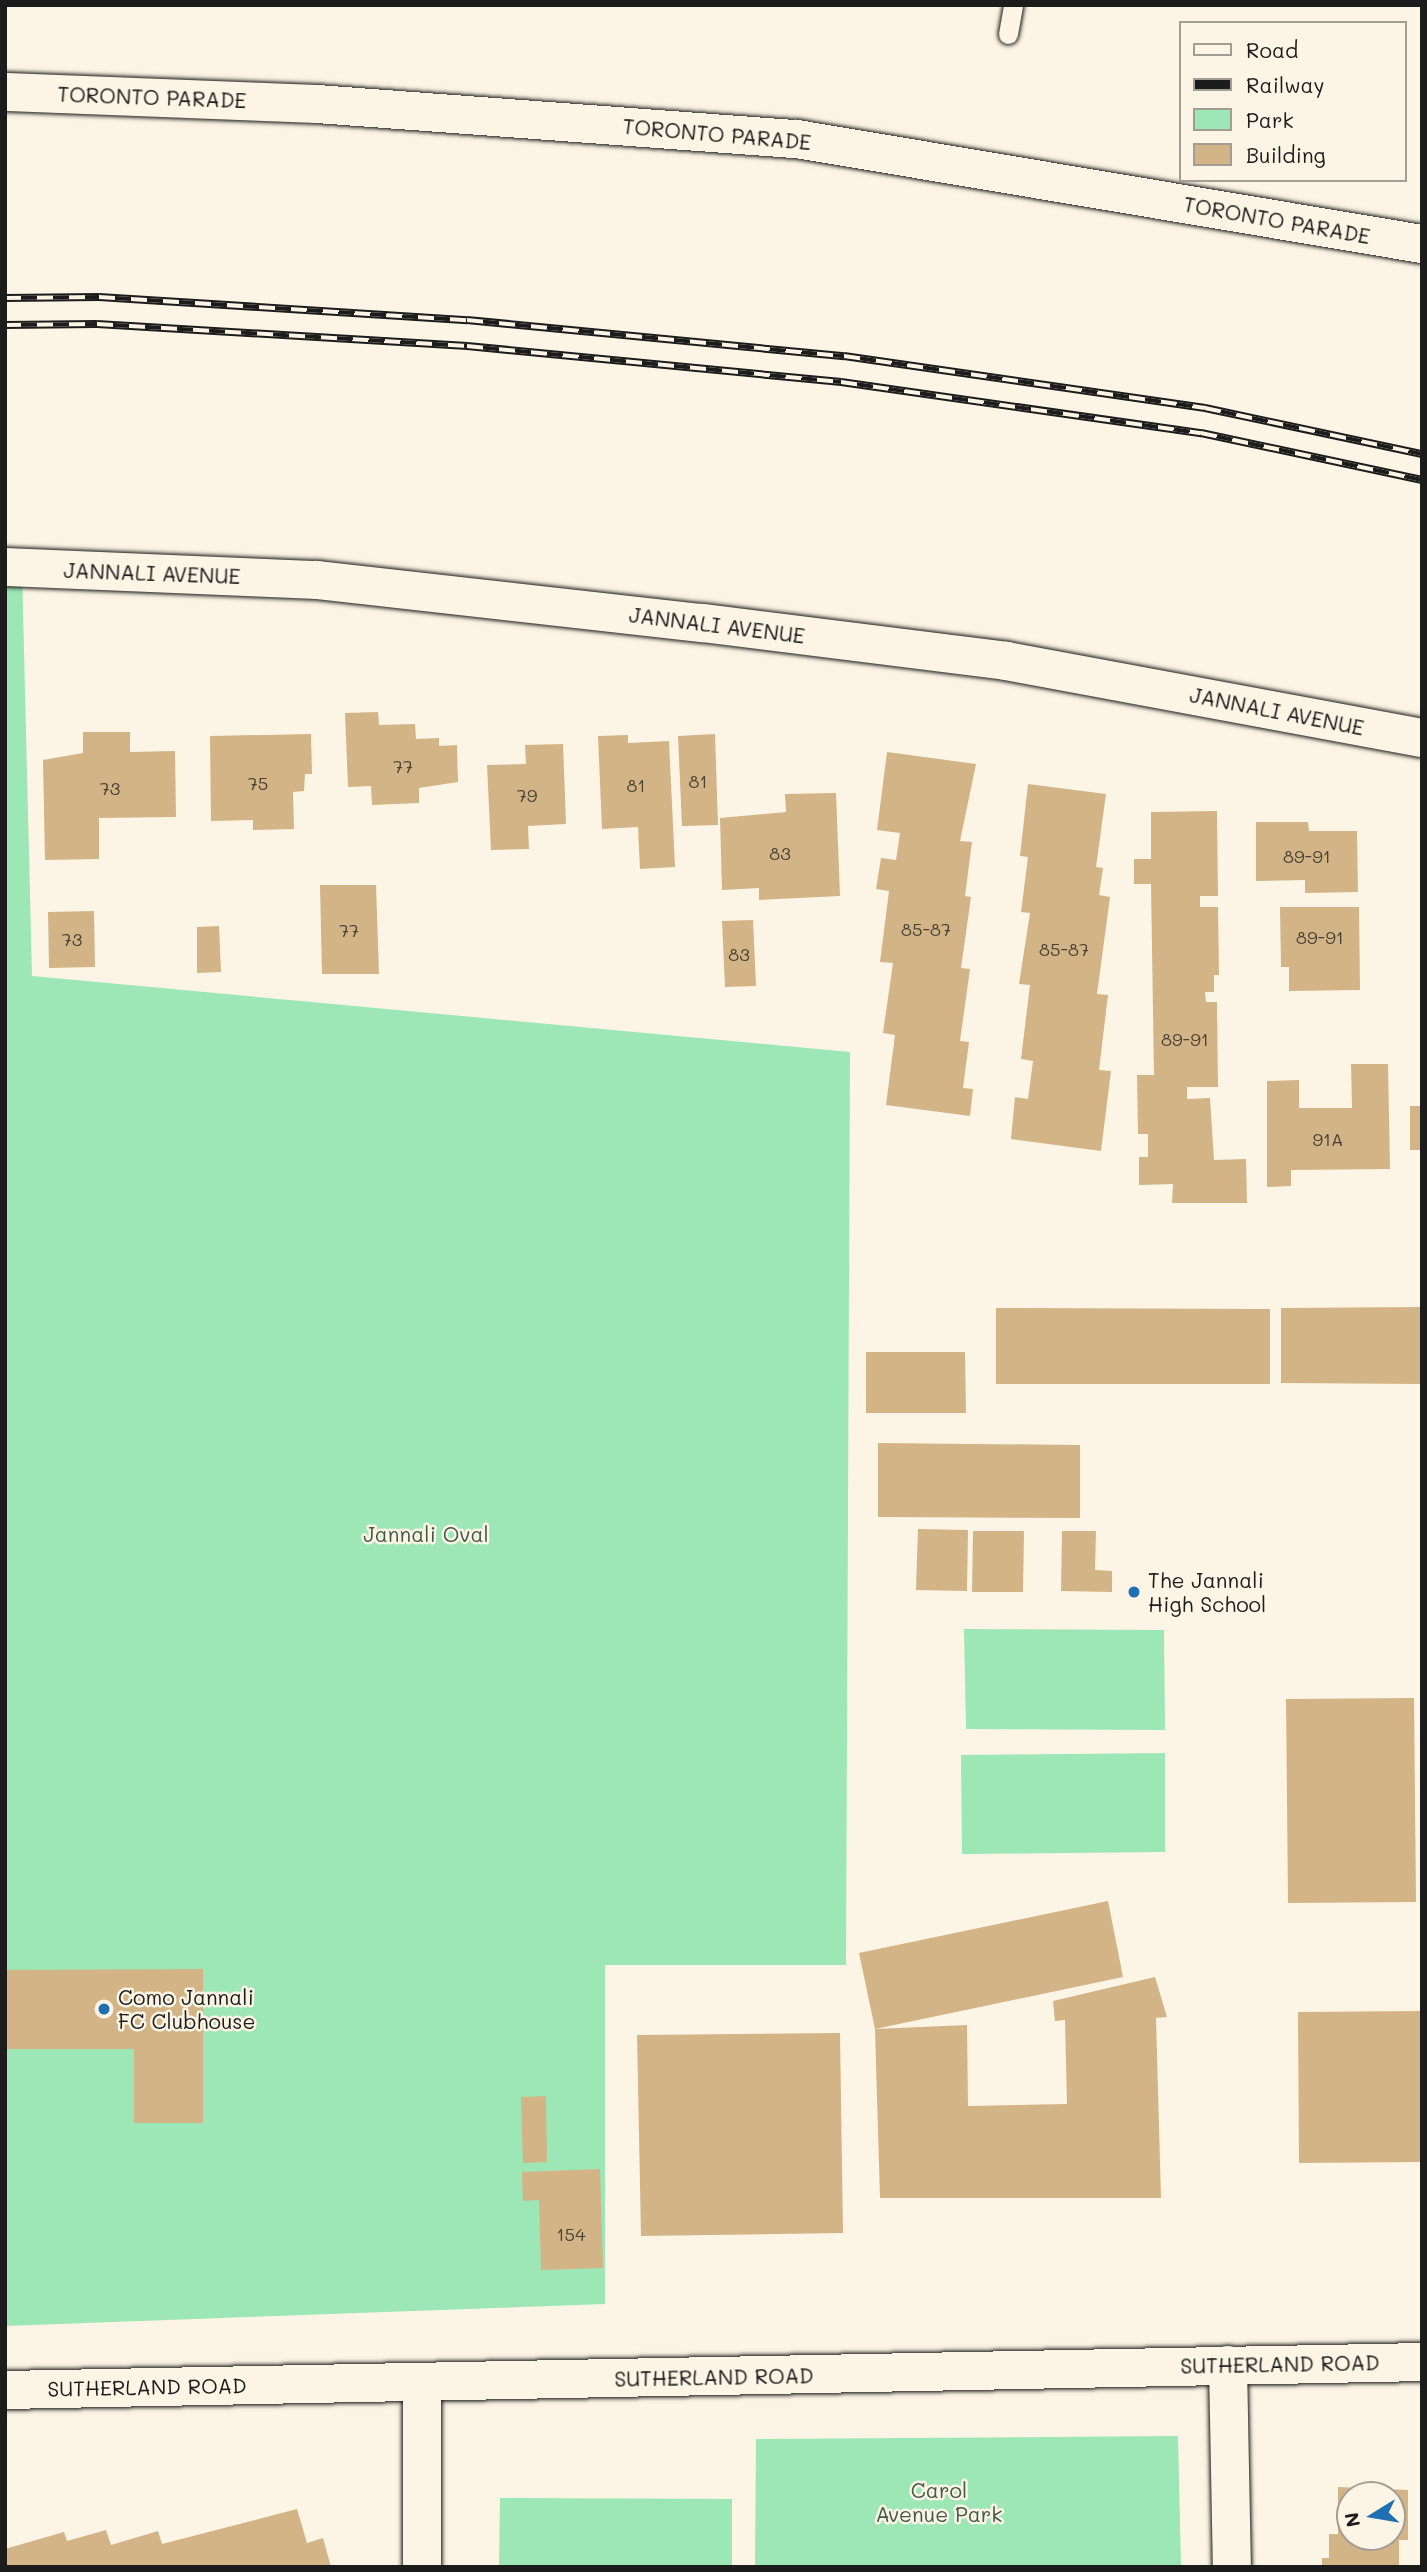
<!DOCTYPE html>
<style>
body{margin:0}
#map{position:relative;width:1427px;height:2572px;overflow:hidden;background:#fcf5e5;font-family:Mali,sans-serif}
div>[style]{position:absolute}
.green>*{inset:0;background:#9de6b5}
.building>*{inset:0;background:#d3b486}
.roads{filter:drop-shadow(0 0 2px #1c1c1c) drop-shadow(0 0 2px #1c1c1c)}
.service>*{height:19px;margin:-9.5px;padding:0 9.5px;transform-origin:9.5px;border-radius:9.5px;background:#fcf5e5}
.minor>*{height:38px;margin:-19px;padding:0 19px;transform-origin:19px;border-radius:19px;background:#fcf5e5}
.tertiary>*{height:38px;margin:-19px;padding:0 19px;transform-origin:19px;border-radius:19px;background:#fcf5e5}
.rail>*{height:8px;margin-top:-4px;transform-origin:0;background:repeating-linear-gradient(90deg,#fcf5e5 0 16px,#1c1c1c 0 32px);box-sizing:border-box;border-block:2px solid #1c1c1c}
.dots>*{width:19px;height:19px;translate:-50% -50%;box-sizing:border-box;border:4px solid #fcf5e5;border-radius:50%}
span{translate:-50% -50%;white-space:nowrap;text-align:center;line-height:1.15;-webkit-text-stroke:5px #fcf5e5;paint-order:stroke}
.number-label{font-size:18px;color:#4a4236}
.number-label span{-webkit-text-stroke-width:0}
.street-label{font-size:21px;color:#1c1c1c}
.park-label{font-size:21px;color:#43594a}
.poi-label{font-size:21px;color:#1c1c1c}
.left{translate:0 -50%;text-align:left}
.frame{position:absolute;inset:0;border:7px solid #1c1c1c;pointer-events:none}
.legend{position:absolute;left:1179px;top:21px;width:228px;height:161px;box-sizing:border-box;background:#fcf5e5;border:2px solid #a29e95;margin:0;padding:9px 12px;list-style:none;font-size:21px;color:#1c1c1c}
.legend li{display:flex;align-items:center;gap:14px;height:35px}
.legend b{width:35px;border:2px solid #a29e95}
.north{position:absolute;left:1336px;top:2481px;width:70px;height:70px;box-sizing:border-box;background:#fcf5e5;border:2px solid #a29e95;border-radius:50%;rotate:259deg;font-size:19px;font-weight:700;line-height:28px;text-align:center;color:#1c1c1c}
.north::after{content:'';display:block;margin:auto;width:24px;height:32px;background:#1f6fb2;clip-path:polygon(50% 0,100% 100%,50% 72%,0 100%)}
</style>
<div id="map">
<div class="green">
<i style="clip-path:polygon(5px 567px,22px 568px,32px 976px,850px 1052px,846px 1965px,605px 1965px,605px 2304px,5px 2326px)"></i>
<i style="clip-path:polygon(964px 1629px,1164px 1630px,1165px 1730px,966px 1729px)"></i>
<i style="clip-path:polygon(1165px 1753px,1165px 1852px,962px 1854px,961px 1755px)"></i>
<i style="clip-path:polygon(1178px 2436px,1181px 2567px,755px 2567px,756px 2439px)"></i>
<i style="clip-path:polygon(500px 2498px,732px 2499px,732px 2567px,499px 2567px)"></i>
</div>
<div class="building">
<i style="clip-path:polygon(378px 712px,379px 725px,415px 724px,416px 739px,439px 738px,439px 746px,457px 745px,458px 782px,419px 788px,419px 803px,372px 805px,371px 786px,348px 787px,345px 713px)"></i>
<i style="clip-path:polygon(83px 732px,130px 732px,130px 752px,175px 751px,176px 817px,99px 818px,99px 859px,45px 860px,43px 760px,83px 753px)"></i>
<i style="clip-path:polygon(311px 734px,312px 774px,305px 774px,304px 791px,293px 792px,294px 829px,253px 830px,253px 820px,211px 821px,210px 736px)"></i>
<i style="clip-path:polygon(715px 734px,718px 825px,682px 826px,678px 736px)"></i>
<i style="clip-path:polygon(628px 735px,628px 743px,669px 741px,675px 867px,640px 869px,638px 827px,602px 829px,598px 736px)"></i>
<i style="clip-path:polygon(563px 744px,566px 824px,528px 826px,529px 849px,491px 850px,487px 765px,526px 764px,525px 745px)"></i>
<i style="clip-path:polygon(887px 752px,976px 764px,960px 841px,972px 842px,965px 896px,971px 897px,961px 968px,970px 969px,960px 1041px,969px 1042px,963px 1088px,973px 1089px,970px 1116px,886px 1105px,895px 1035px,883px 1033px,893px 963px,880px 962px,889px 891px,876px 889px,881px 858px,896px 860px,900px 833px,877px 830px)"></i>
<i style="clip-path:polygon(1028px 784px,1106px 794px,1096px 867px,1103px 868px,1099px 895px,1110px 897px,1097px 994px,1108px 995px,1099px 1070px,1111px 1071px,1101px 1151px,1011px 1139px,1015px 1097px,1028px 1099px,1033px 1061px,1021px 1059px,1030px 985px,1019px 984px,1030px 913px,1021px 912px,1028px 857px,1020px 856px)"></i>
<i style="clip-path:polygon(836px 793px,840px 896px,759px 900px,759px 888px,722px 890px,720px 818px,786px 812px,785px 794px)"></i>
<i style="clip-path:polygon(1217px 811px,1218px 896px,1200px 896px,1200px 907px,1218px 907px,1219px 975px,1214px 975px,1214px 992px,1205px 992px,1206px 1002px,1217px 1002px,1218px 1087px,1187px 1087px,1187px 1099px,1210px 1098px,1214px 1160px,1246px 1159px,1247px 1203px,1172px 1203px,1173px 1184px,1139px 1185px,1139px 1157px,1148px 1157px,1148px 1134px,1138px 1134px,1137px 1075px,1154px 1075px,1151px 884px,1134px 884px,1134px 859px,1151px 859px,1151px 812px)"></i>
<i style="clip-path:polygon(1256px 822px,1308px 822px,1309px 831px,1357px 831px,1358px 892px,1305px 893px,1305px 880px,1256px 881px)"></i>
<i style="clip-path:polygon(320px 885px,376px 885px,379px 974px,322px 974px)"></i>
<i style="clip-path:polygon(1280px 907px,1359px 907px,1360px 990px,1289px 991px,1289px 967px,1281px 967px)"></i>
<i style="clip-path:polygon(94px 911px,95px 967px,49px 968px,48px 912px)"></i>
<i style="clip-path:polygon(753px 920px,756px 986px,725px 987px,722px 921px)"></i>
<i style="clip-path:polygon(219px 926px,221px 972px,197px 973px,197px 927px)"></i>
<i style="clip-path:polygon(1351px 1064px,1388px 1064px,1390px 1169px,1291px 1170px,1291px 1186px,1267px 1187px,1267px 1081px,1299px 1080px,1299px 1108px,1352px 1108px)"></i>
<i style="clip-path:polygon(1410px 1106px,1422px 1106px,1422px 1150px,1410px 1150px)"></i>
<i style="clip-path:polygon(1422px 1307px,1422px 1384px,1281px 1383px,1281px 1308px)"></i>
<i style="clip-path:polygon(996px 1308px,1270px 1309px,1270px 1384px,996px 1384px)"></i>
<i style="clip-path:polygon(866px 1352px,965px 1352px,966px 1413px,866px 1413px)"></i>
<i style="clip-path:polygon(878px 1443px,1080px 1445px,1080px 1518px,878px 1517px)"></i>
<i style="clip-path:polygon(918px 1529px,968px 1530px,967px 1591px,916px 1590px)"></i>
<i style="clip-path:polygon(973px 1531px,1024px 1531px,1023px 1592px,972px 1592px)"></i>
<i style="clip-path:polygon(1062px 1531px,1096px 1531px,1095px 1570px,1112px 1571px,1112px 1592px,1061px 1591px)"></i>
<i style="clip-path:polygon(1414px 1698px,1416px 1902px,1288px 1903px,1286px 1699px)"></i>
<i style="clip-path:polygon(1108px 1901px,1123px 1977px,875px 2029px,967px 2025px,968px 2106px,1067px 2104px,1065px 2020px,1055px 2021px,1053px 2001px,1155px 1977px,1167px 2017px,1156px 2018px,1161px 2198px,880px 2198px,875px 2029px,859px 1953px)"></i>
<i style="clip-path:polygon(203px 1969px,203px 2123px,134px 2123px,134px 2049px,5px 2049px,5px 1970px)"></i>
<i style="clip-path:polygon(1422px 2011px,1422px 2162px,1299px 2163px,1298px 2012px)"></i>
<i style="clip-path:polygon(840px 2033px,843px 2233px,641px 2236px,637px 2035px)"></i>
<i style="clip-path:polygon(546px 2096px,547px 2162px,523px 2163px,521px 2097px)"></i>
<i style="clip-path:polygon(600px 2169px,603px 2268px,541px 2270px,539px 2200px,523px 2201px,522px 2172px)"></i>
<i style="clip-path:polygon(evenodd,1338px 2487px,1408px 2490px,1408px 2540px,1399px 2540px,1399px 2567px,1322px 2567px,1322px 2558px,1329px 2558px,1329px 2534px,1338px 2534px,1338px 2487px,1350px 2495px,1392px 2495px,1392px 2537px,1350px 2537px,1350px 2495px)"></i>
<i style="clip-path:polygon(297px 2509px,307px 2543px,323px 2538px,331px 2567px,5px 2567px,5px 2549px,64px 2532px,67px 2541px,106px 2530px,111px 2545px,158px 2531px,162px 2544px)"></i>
</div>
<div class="roads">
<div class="service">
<i style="left:1008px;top:34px;width:29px;rotate:-80deg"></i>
</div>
<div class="minor">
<i style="left:1228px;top:2365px;width:202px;rotate:88.9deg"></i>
<i style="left:422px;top:2383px;width:184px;rotate:90deg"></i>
</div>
<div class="tertiary">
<i style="left:5px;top:92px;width:312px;rotate:2.2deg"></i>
<i style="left:317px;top:104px;width:481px;rotate:4.2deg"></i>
<i style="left:797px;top:139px;width:634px;rotate:9.54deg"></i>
<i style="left:5px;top:567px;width:312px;rotate:2.4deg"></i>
<i style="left:317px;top:580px;width:388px;rotate:6.4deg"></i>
<i style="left:703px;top:623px;width:305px;rotate:7.1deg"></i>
<i style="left:1006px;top:661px;width:423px;rotate:10.5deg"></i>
<i style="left:5px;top:2390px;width:1417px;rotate:-1.13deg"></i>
</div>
</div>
<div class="rail">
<i style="left:5px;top:298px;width:94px;rotate:-0.6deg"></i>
<i style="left:99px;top:297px;width:369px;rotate:3.6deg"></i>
<i style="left:467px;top:320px;width:379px;rotate:5.5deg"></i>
<i style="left:844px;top:356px;width:365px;rotate:8.2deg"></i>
<i style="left:1205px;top:408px;width:222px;rotate:12deg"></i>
<i style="left:5px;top:325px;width:92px;rotate:-0.6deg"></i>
<i style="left:97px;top:324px;width:371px;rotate:3.4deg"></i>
<i style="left:467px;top:346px;width:376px;rotate:5.5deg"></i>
<i style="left:841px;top:382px;width:364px;rotate:8.1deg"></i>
<i style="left:1201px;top:433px;width:226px;rotate:12deg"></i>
</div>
<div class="dots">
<i style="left:1134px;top:1592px;background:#1f6fb2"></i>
<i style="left:104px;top:2009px;background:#1f6fb2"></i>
</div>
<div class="number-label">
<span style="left:403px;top:766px">77</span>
<span style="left:698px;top:781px">81</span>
<span style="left:258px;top:783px">75</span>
<span style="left:636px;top:785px">81</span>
<span style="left:110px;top:788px">73</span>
<span style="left:527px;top:795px">79</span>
<span style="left:780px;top:853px">83</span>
<span style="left:1307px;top:856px">89-91</span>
<span style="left:926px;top:929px">85-87</span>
<span style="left:349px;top:930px">77</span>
<span style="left:1320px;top:937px">89-91</span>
<span style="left:72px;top:939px">73</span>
<span style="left:1064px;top:949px">85-87</span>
<span style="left:739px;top:954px">83</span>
<span style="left:1185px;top:1039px">89-91</span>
<span style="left:1328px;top:1139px">91A</span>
<span style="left:571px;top:2234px">154</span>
</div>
<div class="street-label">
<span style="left:152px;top:97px;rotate:2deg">TORONTO PARADE</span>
<span style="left:717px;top:134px;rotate:5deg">TORONTO PARADE</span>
<span style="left:1277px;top:220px;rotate:10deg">TORONTO PARADE</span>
<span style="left:152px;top:573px;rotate:2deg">JANNALI AVENUE</span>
<span style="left:717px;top:625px;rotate:7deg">JANNALI AVENUE</span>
<span style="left:1277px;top:711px;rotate:11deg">JANNALI AVENUE</span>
<span style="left:1280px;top:2364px;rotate:-1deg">SUTHERLAND ROAD</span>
<span style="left:714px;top:2377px;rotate:-1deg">SUTHERLAND ROAD</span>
<span style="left:147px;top:2387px;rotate:-1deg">SUTHERLAND ROAD</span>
</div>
<div class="park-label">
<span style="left:426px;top:1534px">Jannali Oval</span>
<span style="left:939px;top:2502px">Carol<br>Avenue Park</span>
</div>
<div class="poi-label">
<span class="left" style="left:1148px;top:1592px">The Jannali<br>High School</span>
<span class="left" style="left:118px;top:2009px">Como Jannali<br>FC Clubhouse</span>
</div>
<div class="frame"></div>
<ul class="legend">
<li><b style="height:9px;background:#fcf5e5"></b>Road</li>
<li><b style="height:9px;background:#1c1c1c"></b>Railway</li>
<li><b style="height:19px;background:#9de6b5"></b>Park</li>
<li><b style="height:19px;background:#d3b486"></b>Building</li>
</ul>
<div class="north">N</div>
</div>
